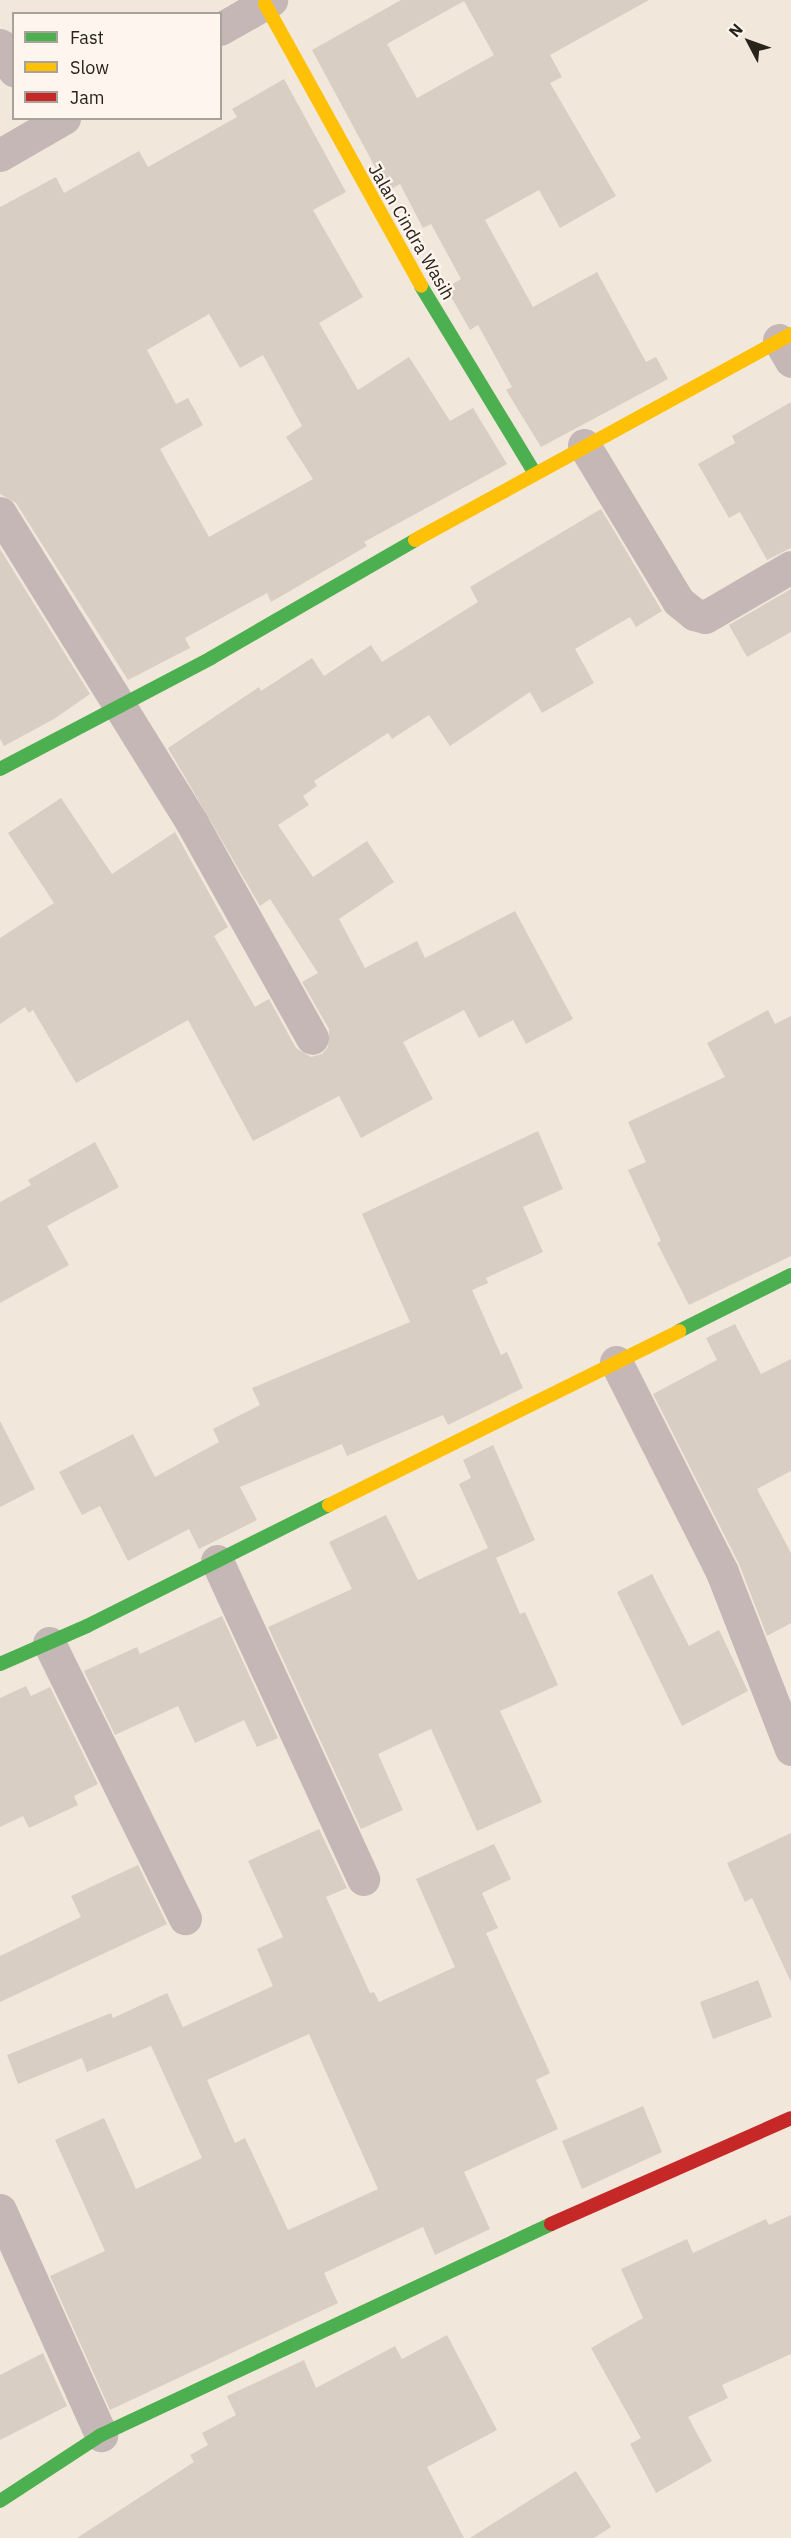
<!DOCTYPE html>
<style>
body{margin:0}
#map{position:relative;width:791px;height:2538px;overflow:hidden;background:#f2e7db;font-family:"IBM Plex Sans",sans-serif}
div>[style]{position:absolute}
.building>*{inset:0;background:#d9cec3}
.street>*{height:33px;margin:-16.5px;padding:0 16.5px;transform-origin:16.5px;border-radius:16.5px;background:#c5b7b6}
.fast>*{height:14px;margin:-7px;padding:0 7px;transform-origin:7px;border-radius:7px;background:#4caf50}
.slow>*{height:14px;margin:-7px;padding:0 7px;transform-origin:7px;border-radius:7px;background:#ffc107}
.jam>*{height:14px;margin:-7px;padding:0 7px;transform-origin:7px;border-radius:7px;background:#c62828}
span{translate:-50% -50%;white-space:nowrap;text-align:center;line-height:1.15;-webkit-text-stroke:4.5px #fef6ee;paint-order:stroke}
.street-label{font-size:18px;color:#2a231b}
.legend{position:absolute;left:12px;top:12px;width:210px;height:108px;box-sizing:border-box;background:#fef6ee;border:2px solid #a9a29a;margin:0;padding:8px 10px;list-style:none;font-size:18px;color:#2a231b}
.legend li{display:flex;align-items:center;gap:12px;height:30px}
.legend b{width:30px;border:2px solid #a9a29a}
.north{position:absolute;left:719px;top:12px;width:60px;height:60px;-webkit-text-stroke:4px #fef6ee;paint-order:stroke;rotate:311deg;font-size:16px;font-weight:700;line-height:24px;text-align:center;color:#2a231b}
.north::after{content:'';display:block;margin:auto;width:21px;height:27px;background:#2a231b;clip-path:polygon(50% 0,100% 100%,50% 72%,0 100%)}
</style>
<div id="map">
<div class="building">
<i style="clip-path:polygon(evenodd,401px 0,649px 0,550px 55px,562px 77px,550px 83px,616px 196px,560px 228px,539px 190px,485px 220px,533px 307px,597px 272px,646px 362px,656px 357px,668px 379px,541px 447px,506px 390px,512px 387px,478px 325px,470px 330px,446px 288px,461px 279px,431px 224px,423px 228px,400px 184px,388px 191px,312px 50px,401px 0,464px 1px,494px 55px,417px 98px,387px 44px,464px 1px)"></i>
<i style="clip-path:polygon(evenodd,284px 79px,346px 192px,313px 210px,363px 297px,319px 323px,358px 390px,409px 357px,450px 421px,473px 408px,507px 464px,364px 542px,367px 546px,271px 602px,267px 593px,185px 638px,190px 648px,128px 680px,16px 503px,0 494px,0 207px,56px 177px,64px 193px,139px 151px,148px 167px,237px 117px,232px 109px,284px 79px,209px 314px,240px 368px,263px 355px,302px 426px,286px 437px,313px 479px,209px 537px,160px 449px,203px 425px,188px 398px,176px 404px,147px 350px,209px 314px)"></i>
<i style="clip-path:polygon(791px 402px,791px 548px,767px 560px,740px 512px,729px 518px,698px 464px,735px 443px,732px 436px)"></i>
<i style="clip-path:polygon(601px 509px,662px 611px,636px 627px,630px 617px,575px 649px,594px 683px,542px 713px,530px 692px,450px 746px,429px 715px,392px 739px,388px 733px,314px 781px,317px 786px,303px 796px,309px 805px,278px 825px,313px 877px,367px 841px,394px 882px,339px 919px,365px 968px,417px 941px,425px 958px,515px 911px,573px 1019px,526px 1044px,513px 1020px,479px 1038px,464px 1010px,403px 1042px,433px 1099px,361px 1138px,339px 1096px,253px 1141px,188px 1020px,76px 1083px,33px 1010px,29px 1013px,25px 1007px,0 1024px,0 938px,54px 903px,8px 833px,61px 798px,112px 874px,175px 832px,228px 927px,214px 936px,255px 1007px,269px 999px,296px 1048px,311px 1057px,322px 1054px,328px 1047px,329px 1029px,302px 982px,318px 973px,270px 899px,260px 906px,168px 748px,259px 687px,261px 691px,312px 658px,324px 676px,371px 645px,382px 662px,478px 602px,470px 587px)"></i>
<i style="clip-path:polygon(0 549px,90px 694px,54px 719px,4px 746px,0 739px)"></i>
<i style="clip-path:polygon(791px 589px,791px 632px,747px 657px,729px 625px)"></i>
<i style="clip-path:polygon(768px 1010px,775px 1024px,791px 1016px,791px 1256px,689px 1305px,657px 1243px,661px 1241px,628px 1170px,646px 1162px,628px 1122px,725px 1077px,707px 1043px)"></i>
<i style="clip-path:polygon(538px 1131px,563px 1189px,523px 1207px,543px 1252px,486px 1278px,488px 1283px,472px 1290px,501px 1355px,507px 1352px,523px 1388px,448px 1425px,443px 1415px,347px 1456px,342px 1444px,240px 1487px,257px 1520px,199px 1549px,189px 1529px,128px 1561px,100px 1506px,82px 1515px,59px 1472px,133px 1434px,155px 1477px,219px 1442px,213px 1429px,260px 1405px,252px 1388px,410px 1322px,362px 1214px)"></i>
<i style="clip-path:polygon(95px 1142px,119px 1187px,47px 1226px,69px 1265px,0 1303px,0 1202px,31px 1185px,28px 1180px)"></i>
<i style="clip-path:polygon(735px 1324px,761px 1374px,791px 1359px,791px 1471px,757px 1489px,791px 1553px,791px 1623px,767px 1636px,739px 1564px,653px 1394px,717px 1360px,706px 1338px)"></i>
<i style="clip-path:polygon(0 1421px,35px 1489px,0 1507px)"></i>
<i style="clip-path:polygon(493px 1445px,535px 1540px,496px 1558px,520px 1614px,525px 1612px,558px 1685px,500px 1711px,542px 1802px,477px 1831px,431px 1729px,378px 1754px,403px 1810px,361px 1829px,268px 1627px,352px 1589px,329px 1542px,386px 1515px,418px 1580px,488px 1548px,459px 1484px,471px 1478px,463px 1460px)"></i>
<i style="clip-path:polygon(652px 1574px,689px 1646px,719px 1630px,748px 1691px,682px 1726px,617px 1592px)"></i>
<i style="clip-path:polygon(222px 1616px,278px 1738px,257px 1747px,244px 1720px,195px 1743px,178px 1706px,115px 1735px,84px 1671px,137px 1647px,140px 1654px)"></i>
<i style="clip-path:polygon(26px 1686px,31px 1696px,50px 1687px,98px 1784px,74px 1796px,78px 1805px,29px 1828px,23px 1816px,0 1827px,0 1698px)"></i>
<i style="clip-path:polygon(evenodd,319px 1829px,347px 1888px,326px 1897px,370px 1993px,374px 1992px,379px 2002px,455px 1967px,416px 1879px,494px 1844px,511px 1879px,482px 1893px,498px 1928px,486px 1933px,550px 2073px,536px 2080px,558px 2129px,464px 2172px,490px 2229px,435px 2255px,423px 2227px,324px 2273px,338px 2303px,110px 2410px,50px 2276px,105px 2251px,55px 2140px,104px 2118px,136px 2189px,202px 2158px,151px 2046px,87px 2072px,82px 2058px,18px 2084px,7px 2055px,111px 2013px,113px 2018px,167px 1993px,183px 2027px,273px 1986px,257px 1949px,283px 1937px,248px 1861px,319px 1829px,309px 2034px,378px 2189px,288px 2230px,245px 2138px,235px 2143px,207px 2080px,309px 2034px)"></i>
<i style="clip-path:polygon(791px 1833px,791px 1982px,752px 1898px,745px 1902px,727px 1863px)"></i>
<i style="clip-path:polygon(138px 1865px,167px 1924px,0 2002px,0 1956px,81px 1917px,71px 1896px)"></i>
<i style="clip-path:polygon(758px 1980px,772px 2017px,713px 2039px,700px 2002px)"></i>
<i style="clip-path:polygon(643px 2106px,662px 2152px,582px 2189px,562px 2141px)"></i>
<i style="clip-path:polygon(791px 2215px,791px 2354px,722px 2385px,728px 2398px,688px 2417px,712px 2461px,656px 2493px,630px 2444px,641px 2438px,591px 2348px,643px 2318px,621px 2269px,687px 2239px,693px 2253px,766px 2219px,769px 2225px)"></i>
<i style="clip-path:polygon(447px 2335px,497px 2430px,427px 2467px,464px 2538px,77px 2538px,194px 2462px,190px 2455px,208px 2445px,202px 2433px,236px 2415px,227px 2396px,304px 2360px,316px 2388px,395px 2346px,402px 2359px)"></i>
<i style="clip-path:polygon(43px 2353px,67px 2406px,0 2440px,0 2375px)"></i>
<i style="clip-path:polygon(576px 2471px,611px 2527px,594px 2538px,470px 2538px)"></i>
</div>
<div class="street">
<i style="left:220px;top:29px;width:59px;rotate:-29.6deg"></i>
<i style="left:0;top:45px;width:29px;rotate:61deg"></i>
<i style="left:0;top:155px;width:74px;rotate:-30deg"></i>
<i style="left:779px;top:340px;width:24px;rotate:60deg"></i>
<i style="left:584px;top:445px;width:182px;rotate:58.9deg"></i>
<i style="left:678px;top:601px;width:21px;rotate:39deg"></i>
<i style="left:694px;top:614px;width:11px;rotate:15deg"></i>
<i style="left:705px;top:617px;width:99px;rotate:-30.2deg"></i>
<i style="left:0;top:513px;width:365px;rotate:58.2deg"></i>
<i style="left:192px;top:823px;width:246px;rotate:60.8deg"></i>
<i style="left:616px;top:1362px;width:235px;rotate:63.2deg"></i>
<i style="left:722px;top:1572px;width:190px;rotate:68.7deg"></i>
<i style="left:217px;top:1561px;width:350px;rotate:65.3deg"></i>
<i style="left:49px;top:1643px;width:307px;rotate:63.7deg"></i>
<i style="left:0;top:2210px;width:247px;rotate:65.8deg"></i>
</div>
<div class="fast">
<i style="left:421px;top:286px;width:218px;rotate:58.7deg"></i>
<i style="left:0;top:769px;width:238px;rotate:-27.7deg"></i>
<i style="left:211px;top:658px;width:236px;rotate:-30deg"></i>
<i style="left:679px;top:1331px;width:125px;rotate:-26.6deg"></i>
<i style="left:0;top:1664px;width:95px;rotate:-23.6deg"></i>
<i style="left:87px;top:1626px;width:271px;rotate:-26.6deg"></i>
<i style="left:0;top:2501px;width:121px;rotate:-33.2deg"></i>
<i style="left:101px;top:2435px;width:497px;rotate:-25.1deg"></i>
</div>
<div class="slow">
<i style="left:265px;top:4px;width:322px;rotate:61deg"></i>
<i style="left:415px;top:540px;width:429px;rotate:-28.7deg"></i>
<i style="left:329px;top:1505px;width:391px;rotate:-26.4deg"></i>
</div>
<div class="jam">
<i style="left:551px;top:2224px;width:262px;rotate:-23.8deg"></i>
</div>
<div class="street-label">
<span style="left:411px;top:232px;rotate:60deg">Jalan Cindra Wasih</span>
</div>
<ul class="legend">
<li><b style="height:8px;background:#4caf50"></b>Fast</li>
<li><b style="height:8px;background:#ffc107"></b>Slow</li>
<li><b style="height:8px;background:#c62828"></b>Jam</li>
</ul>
<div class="north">N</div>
</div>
